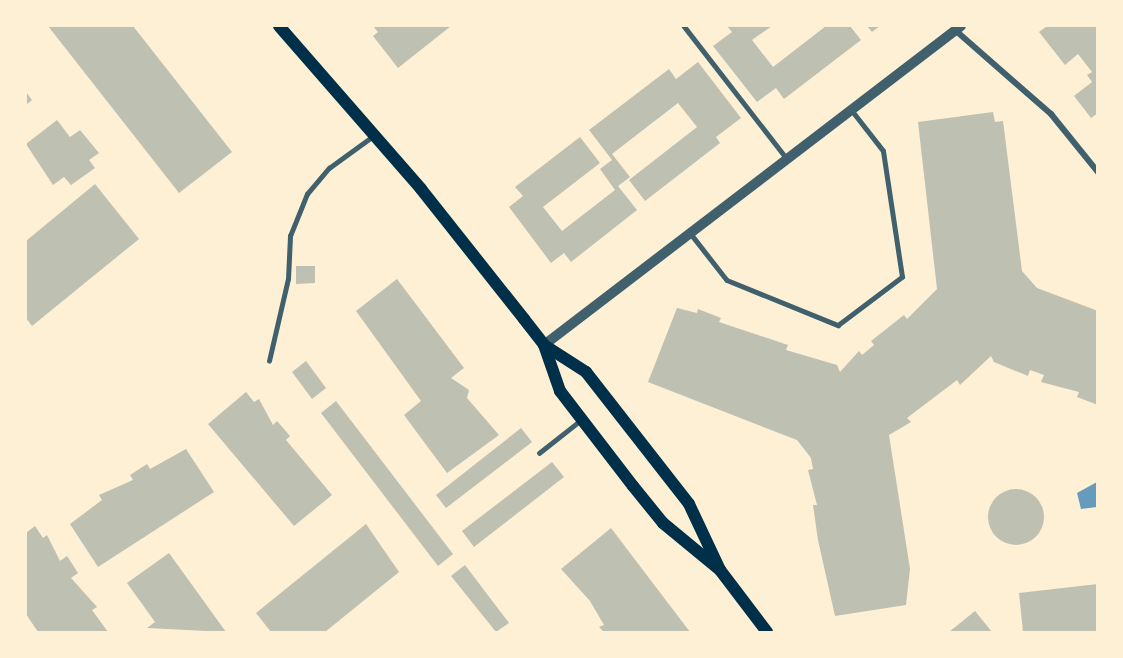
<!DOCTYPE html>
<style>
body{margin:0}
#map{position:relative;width:1123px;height:658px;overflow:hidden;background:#fdf0d5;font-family:Poppins,sans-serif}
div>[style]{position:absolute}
.water>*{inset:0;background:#669bbc}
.building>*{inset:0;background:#bec0b2}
.round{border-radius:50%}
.service>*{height:4.5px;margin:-2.25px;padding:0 2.25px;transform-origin:2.25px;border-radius:2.25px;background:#3f606c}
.minor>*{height:6px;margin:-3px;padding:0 3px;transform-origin:3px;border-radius:3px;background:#3f606c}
.tertiary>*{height:10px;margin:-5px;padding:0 5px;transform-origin:5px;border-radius:5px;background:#3f606c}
.secondary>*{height:12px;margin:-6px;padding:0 6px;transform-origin:6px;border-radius:6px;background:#003049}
span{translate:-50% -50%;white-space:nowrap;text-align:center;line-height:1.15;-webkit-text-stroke:5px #fdf0d5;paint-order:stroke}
.frame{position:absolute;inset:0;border:27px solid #fdf0d5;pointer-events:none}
</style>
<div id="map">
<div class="water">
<i style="clip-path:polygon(1097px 482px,1097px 507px,1081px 509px,1077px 493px)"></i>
</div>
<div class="building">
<i style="clip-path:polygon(48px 26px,133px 26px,232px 152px,179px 193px)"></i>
<i style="clip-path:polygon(373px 26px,451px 26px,398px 68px,373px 36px,378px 32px)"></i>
<i style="clip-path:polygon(727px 26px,772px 26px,752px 40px,773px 67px,826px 26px,850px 26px,861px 40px,784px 99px,776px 88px,757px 102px,713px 46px,732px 32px)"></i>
<i style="clip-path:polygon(867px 26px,880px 26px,872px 32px)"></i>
<i style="clip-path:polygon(1047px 26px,1098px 26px,1098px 113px,1091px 118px,1074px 96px,1092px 82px,1087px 75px,1092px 72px,1078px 54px,1065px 65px,1039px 32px)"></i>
<i style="clip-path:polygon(698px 62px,741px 118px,716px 137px,720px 143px,645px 201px,629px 180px,697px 127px,678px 103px,612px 154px,630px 177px,618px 186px,637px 210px,571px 262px,564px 253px,551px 263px,509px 207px,523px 196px,515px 187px,580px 137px,600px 163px,543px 207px,562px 231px,615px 190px,600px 169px,612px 160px,589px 130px,669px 69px,676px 79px)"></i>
<i style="clip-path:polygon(26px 92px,32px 100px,26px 105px)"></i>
<i style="clip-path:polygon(993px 112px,995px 122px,1003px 121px,1022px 271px,1037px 288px,1098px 311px,1098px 405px,1077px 397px,1079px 392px,1041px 382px,1044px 375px,1030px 370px,1028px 376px,994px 362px,991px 356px,960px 385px,957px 380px,907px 418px,911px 422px,889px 435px,910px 569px,906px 605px,835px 616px,818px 540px,813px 505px,817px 505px,808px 470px,813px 469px,811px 458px,797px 440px,648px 382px,677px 308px,697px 313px,698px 309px,721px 318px,719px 322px,788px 345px,786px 350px,837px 365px,840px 372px,859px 351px,862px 355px,874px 345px,871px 341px,904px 315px,907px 319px,937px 289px,918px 122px)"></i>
<i style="clip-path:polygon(57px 120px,70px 137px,80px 130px,99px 153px,89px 160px,95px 168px,71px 185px,64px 177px,53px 185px,26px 144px)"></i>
<i style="clip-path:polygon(95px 184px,139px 239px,32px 326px,26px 318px,26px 241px)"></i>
<i style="clip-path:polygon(296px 266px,315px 266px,315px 283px,296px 284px)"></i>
<i style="clip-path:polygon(397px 279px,464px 368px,451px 378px,469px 390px,467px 398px,499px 435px,447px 473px,404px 415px,421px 401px,356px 311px)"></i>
<i style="clip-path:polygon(306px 361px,326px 388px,312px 399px,292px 372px)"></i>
<i style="clip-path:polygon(246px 392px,254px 402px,259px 399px,273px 425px,277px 421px,290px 436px,286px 440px,332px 495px,294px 526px,208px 424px)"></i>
<i style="clip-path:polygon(336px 401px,453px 554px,438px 566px,321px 413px)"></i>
<i style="clip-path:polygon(521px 428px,532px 442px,446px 508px,436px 495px)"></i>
<i style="clip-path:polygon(186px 449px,214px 492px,98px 567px,70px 524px,102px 500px,99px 495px,133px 480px,130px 475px,147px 464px,150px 469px)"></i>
<i style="clip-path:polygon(552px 462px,564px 477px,474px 547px,462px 531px)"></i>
<i class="round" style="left:988px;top:489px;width:56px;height:56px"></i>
<i style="clip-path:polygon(366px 524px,399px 572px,325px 632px,271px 632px,256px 613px)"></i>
<i style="clip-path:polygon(35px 526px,43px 538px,47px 535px,60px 561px,67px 556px,78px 573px,71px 578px,97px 607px,92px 610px,108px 632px,38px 632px,26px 614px,26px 533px)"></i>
<i style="clip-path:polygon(611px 528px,690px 632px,604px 632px,599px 627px,604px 625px,590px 601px,561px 569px)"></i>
<i style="clip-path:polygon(169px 553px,226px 632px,147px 628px,155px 622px,127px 583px)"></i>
<i style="clip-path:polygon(465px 565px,509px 623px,496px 632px,451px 576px)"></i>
<i style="clip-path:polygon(1098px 584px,1098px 632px,1023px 632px,1019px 593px)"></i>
<i style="clip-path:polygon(975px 611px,992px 632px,949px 632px)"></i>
</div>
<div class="service">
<i style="left:684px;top:26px;width:168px;rotate:52.2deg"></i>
<i style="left:691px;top:234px;width:58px;rotate:52deg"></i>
<i style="left:727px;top:280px;width:120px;rotate:22.1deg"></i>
<i style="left:838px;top:325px;width:80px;rotate:-36.9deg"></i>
<i style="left:902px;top:277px;width:127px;rotate:-98.6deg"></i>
<i style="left:883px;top:151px;width:52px;rotate:-128deg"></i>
<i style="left:269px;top:361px;width:84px;rotate:-77deg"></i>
<i style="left:288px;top:279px;width:43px;rotate:-87.3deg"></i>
<i style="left:290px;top:236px;width:45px;rotate:-68deg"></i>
<i style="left:307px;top:194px;width:34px;rotate:-50deg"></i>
<i style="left:329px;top:168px;width:54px;rotate:-36deg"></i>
<i style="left:539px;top:453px;width:53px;rotate:-38.2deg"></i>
</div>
<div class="minor">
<i style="left:955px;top:30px;width:128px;rotate:41.2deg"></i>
<i style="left:1051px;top:114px;width:75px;rotate:51deg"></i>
</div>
<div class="tertiary">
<i style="left:544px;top:345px;width:525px;rotate:-37.42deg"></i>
</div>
<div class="secondary">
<i style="left:279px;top:26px;width:216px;rotate:48.9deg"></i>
<i style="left:421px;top:189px;width:166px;rotate:51.6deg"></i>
<i style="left:524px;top:319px;width:33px;rotate:52deg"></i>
<i style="left:544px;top:345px;width:49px;rotate:70.8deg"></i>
<i style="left:560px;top:391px;width:120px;rotate:52.5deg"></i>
<i style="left:633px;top:486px;width:48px;rotate:51deg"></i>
<i style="left:663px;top:523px;width:74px;rotate:39.5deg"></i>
<i style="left:544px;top:345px;width:50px;rotate:32.7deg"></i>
<i style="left:586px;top:372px;width:167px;rotate:52deg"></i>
<i style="left:689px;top:504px;width:73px;rotate:64.8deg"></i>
<i style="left:720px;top:570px;width:78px;rotate:52.8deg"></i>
</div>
<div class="frame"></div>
</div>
